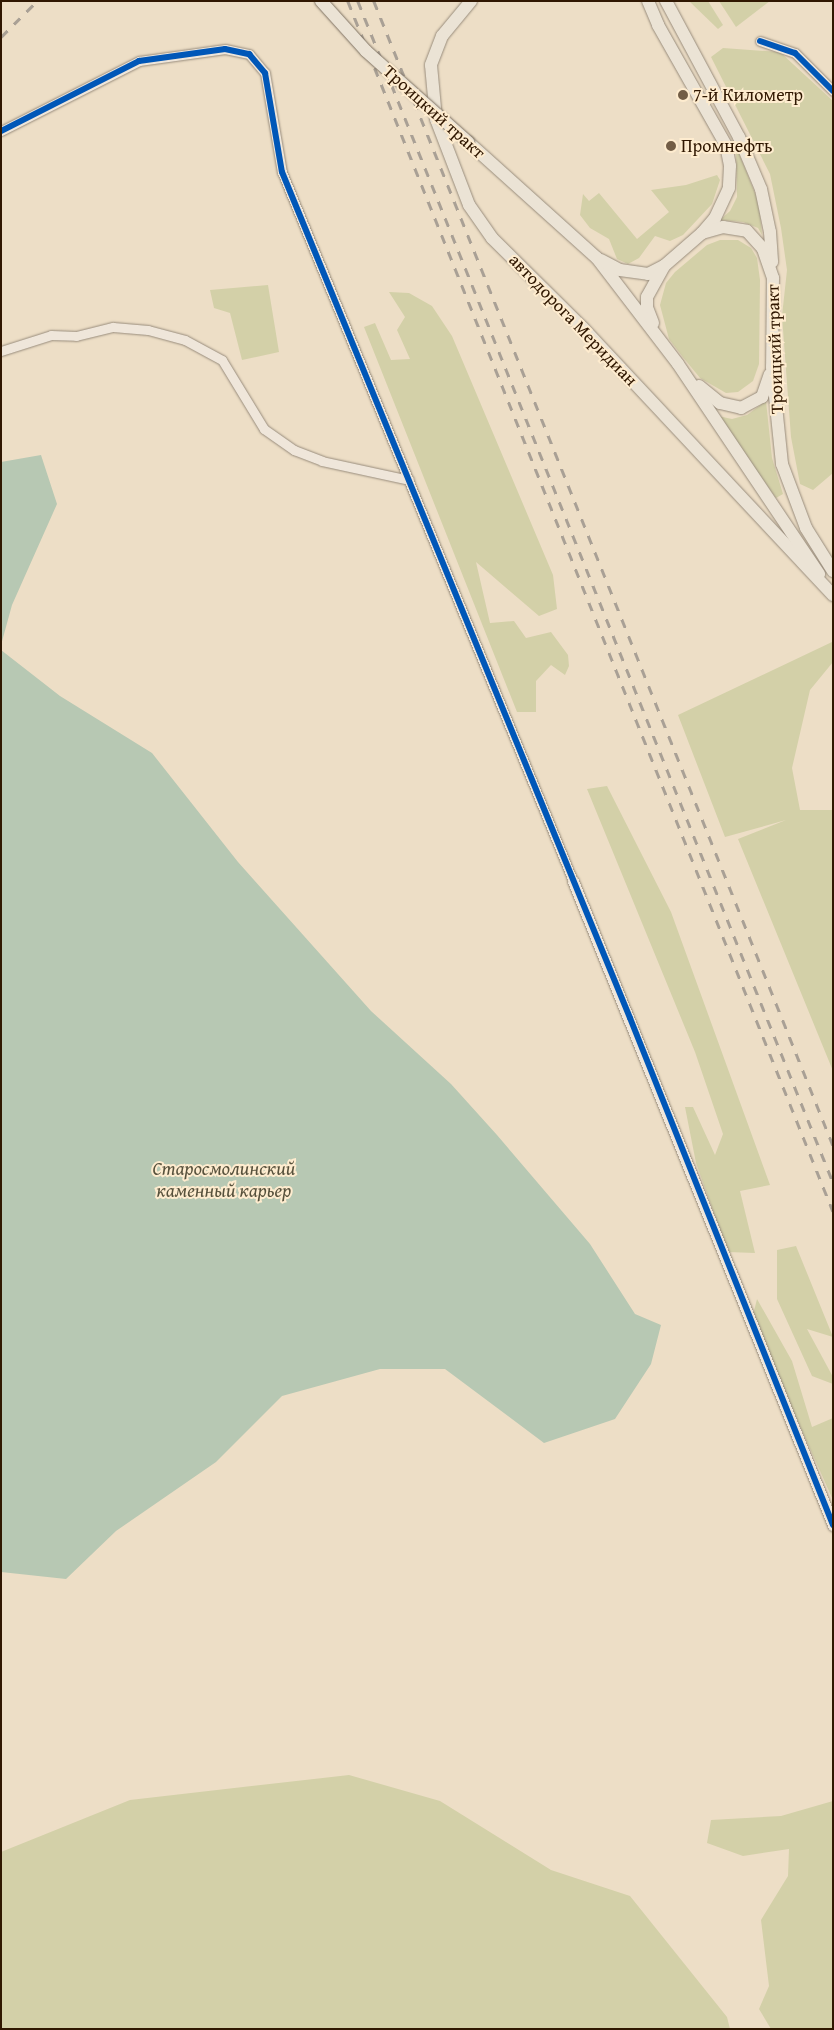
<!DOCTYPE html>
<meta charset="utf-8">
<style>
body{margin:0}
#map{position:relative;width:834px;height:2030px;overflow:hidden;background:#eddec6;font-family:"Gentium Book Plus",serif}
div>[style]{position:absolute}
.green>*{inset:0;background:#d3d0a8}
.water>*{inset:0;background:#b7c8b3}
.roads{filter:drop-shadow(0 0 1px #988c7c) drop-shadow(0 0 1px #988c7c)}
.street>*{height:9px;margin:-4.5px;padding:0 4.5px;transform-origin:4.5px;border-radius:4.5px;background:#efe6da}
.secondary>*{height:11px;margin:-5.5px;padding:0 5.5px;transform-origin:5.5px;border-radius:5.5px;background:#efe6da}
.primary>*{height:12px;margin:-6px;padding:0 6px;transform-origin:6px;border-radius:6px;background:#ebe3d5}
.rail>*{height:2.5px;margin-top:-1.25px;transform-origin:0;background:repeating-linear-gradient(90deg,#a9a095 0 9px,transparent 0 18px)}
.bridges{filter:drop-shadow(0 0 1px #7d7162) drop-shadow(0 0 1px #7d7162)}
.primary-bridge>*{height:12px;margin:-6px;padding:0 6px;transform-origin:6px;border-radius:6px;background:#ebe3d5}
.cycleway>*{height:6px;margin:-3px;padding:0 3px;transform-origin:3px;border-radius:3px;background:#0057b8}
.dots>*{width:14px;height:14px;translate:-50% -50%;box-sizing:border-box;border:2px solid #feeccf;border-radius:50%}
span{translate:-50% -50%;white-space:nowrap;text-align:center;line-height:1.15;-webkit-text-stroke:4px #feeccf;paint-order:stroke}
.poi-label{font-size:18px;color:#301701}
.left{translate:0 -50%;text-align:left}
.street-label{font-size:18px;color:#301701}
.water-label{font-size:19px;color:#57513c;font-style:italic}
.frame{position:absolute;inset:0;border:2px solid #301701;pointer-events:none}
</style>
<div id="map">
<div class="green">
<i style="clip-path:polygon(689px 1px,708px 1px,723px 25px,718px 29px)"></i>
<i style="clip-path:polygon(719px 1px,770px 1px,736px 27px)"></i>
<i style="clip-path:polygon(723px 48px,780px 52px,833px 101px,833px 473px,813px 490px,800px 484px,791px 437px,782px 316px,787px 270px,781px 228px,770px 174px,711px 57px)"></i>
<i style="clip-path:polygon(736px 146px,759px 203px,762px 235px,758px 228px,743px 222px,720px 220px,730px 211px,737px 197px)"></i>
<i style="clip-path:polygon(717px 175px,720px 180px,712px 204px,683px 235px,670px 241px,655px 236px,639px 258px,628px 264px,617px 259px,609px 239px,590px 228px,580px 215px,583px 194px,589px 201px,599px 193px,637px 239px,669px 212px,651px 190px,686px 185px)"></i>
<i style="clip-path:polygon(720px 240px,738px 240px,751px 248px,757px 258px,760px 280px,759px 364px,753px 381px,738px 392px,726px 393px,700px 378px,682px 356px,669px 339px,660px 305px,666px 283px,675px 272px,707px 245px)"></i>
<i style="clip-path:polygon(268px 285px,279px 352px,242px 360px,230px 313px,214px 308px,210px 290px)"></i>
<i style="clip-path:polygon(389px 292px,409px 293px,432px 306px,452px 336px,553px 575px,557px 609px,539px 616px,476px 562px,490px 623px,514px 621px,526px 638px,551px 632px,568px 655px,569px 666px,565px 675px,551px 665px,536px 681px,536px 712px,517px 712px,364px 327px,375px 323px,391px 360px,410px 359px,397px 330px,405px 317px)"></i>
<i style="clip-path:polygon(766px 401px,772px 458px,783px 494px,776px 498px,718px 416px,732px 419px,747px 415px)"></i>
<i style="clip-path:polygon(832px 642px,833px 662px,810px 690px,792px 768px,800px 810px,833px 810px,833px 1071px,738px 839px,786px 820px,725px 837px,678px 715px)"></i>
<i style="clip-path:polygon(607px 786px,671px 912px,770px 1185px,740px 1191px,755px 1253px,728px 1252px,696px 1163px,685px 1107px,693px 1107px,715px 1155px,723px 1134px,695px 1052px,587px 789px)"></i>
<i style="clip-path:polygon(796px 1246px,833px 1337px,807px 1329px,833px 1377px,833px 1384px,812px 1376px,777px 1299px,777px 1250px)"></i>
<i style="clip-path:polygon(757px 1299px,792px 1361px,812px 1427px,833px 1418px,833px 1500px,752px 1319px)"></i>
<i style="clip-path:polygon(349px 1775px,440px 1801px,551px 1870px,630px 1896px,727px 2017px,730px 2029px,1px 2029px,1px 1852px,130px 1800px)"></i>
<i style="clip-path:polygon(833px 1801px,833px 2029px,771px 2029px,759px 2009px,769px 1986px,761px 1920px,788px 1876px,789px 1849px,743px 1856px,707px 1843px,711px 1820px,781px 1816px)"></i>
</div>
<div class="water">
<i style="clip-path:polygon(41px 455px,57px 504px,12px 605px,1px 645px,1px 462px)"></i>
<i style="clip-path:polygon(1px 650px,60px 696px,152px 753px,238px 862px,371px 1011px,451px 1084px,497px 1135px,590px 1244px,635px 1314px,661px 1325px,651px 1364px,615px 1419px,544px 1443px,445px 1369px,380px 1369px,282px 1396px,216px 1462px,116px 1531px,66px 1579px,1px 1572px)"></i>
</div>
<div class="roads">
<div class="street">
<i style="left:760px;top:41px;width:37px;rotate:19deg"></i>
<i style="left:795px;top:53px;width:54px;rotate:45deg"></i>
<i style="left:1px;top:131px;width:155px;rotate:-26.9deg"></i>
<i style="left:139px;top:61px;width:87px;rotate:-7.9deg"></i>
<i style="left:225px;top:49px;width:25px;rotate:12deg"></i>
<i style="left:249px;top:54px;width:25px;rotate:50deg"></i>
<i style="left:265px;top:73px;width:100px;rotate:80.3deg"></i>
<i style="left:282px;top:172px;width:766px;rotate:67.68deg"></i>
<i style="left:1px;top:351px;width:52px;rotate:-17.7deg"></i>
<i style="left:51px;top:335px;width:25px;rotate:2deg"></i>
<i style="left:76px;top:336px;width:38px;rotate:-14deg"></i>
<i style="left:113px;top:327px;width:35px;rotate:5deg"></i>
<i style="left:148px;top:330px;width:38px;rotate:15deg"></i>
<i style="left:185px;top:340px;width:42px;rotate:28.4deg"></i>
<i style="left:222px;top:360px;width:81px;rotate:58.7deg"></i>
<i style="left:264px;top:429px;width:37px;rotate:35deg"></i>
<i style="left:294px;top:450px;width:30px;rotate:21deg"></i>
<i style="left:322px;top:461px;width:89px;rotate:12.3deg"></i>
</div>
<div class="secondary">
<i style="left:573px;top:881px;width:695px;rotate:68.01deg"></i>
</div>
<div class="primary">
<i style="left:471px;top:1px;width:45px;rotate:129.6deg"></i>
<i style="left:442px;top:36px;width:31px;rotate:111deg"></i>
<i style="left:431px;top:65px;width:54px;rotate:84.7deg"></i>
<i style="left:436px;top:119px;width:92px;rotate:69deg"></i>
<i style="left:469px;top:205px;width:40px;rotate:55.1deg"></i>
<i style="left:492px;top:238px;width:128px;rotate:44.7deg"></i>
<i style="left:583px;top:328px;width:366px;rotate:46.9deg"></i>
<i style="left:648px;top:1px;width:26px;rotate:67deg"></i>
<i style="left:658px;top:25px;width:138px;rotate:60.5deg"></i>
<i style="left:726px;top:145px;width:21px;rotate:79deg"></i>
<i style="left:730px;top:166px;width:22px;rotate:93deg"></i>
<i style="left:729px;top:188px;width:33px;rotate:115deg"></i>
<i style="left:715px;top:218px;width:20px;rotate:131deg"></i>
<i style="left:666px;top:1px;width:154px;rotate:61.8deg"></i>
<i style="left:739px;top:137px;width:56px;rotate:67.1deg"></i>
<i style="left:761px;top:189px;width:44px;rotate:78.2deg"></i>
<i style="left:770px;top:232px;width:30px;rotate:86deg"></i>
<i style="left:468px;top:142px;width:173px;rotate:42deg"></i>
<i style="left:597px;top:258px;width:133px;rotate:52.6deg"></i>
<i style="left:678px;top:364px;width:253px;rotate:56.1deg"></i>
<i style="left:601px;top:260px;width:21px;rotate:28deg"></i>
<i style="left:620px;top:270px;width:28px;rotate:8deg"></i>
<i style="left:648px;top:274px;width:18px;rotate:-27deg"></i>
<i style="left:664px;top:266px;width:50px;rotate:-41deg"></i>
<i style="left:702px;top:233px;width:22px;rotate:-16deg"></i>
<i style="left:723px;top:227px;width:24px;rotate:9deg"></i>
<i style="left:747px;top:231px;width:24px;rotate:48deg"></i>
<i style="left:763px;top:249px;width:31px;rotate:71deg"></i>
<i style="left:773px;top:278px;width:89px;rotate:90.6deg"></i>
<i style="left:772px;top:367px;width:98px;rotate:84.1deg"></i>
<i style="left:782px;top:464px;width:68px;rotate:69.4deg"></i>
<i style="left:806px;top:528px;width:51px;rotate:57.9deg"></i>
<i style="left:653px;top:323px;width:17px;rotate:-111deg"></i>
<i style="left:647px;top:307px;width:10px;rotate:-90deg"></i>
<i style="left:647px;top:297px;width:35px;rotate:-61deg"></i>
<i style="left:699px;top:386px;width:27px;rotate:39deg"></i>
<i style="left:720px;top:403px;width:22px;rotate:13deg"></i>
<i style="left:741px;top:408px;width:24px;rotate:-28deg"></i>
<i style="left:762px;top:397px;width:24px;rotate:-71deg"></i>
</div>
</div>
<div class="rail">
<i style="left:348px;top:1px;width:1304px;rotate:68.16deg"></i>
<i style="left:358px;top:1px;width:1273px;rotate:68.09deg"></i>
<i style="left:374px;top:1px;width:1233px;rotate:68.14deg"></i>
<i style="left:1px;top:37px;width:51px;rotate:-45deg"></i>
</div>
<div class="bridges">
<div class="primary-bridge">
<i style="left:321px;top:1px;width:67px;rotate:48deg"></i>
<i style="left:366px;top:51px;width:137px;rotate:41.7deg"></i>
</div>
</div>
<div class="cycleway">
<i style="left:760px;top:41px;width:37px;rotate:19deg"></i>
<i style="left:795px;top:53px;width:54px;rotate:45deg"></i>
<i style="left:1px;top:131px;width:155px;rotate:-26.9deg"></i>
<i style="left:139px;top:61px;width:87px;rotate:-7.9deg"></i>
<i style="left:225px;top:49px;width:25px;rotate:12deg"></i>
<i style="left:249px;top:54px;width:25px;rotate:50deg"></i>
<i style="left:265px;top:73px;width:100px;rotate:80.3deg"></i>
<i style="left:282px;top:172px;width:915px;rotate:67.64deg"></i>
<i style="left:630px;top:1018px;width:546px;rotate:68.18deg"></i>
</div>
<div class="dots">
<i style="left:683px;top:95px;background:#725d46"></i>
<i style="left:671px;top:146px;background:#725d46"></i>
</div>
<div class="poi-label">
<span class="left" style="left:693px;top:95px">7-й Километр</span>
<span class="left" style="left:681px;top:146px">Промнефть</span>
</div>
<div class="street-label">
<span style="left:434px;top:112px;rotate:42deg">Троицкий тракт</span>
<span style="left:573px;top:320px;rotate:46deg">автодорога Меридиан</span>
<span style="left:775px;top:349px;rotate:-92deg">Троицкий тракт</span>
</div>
<div class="water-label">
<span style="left:224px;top:1180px">Старосмолинский<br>каменный карьер</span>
</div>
<div class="frame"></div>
</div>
